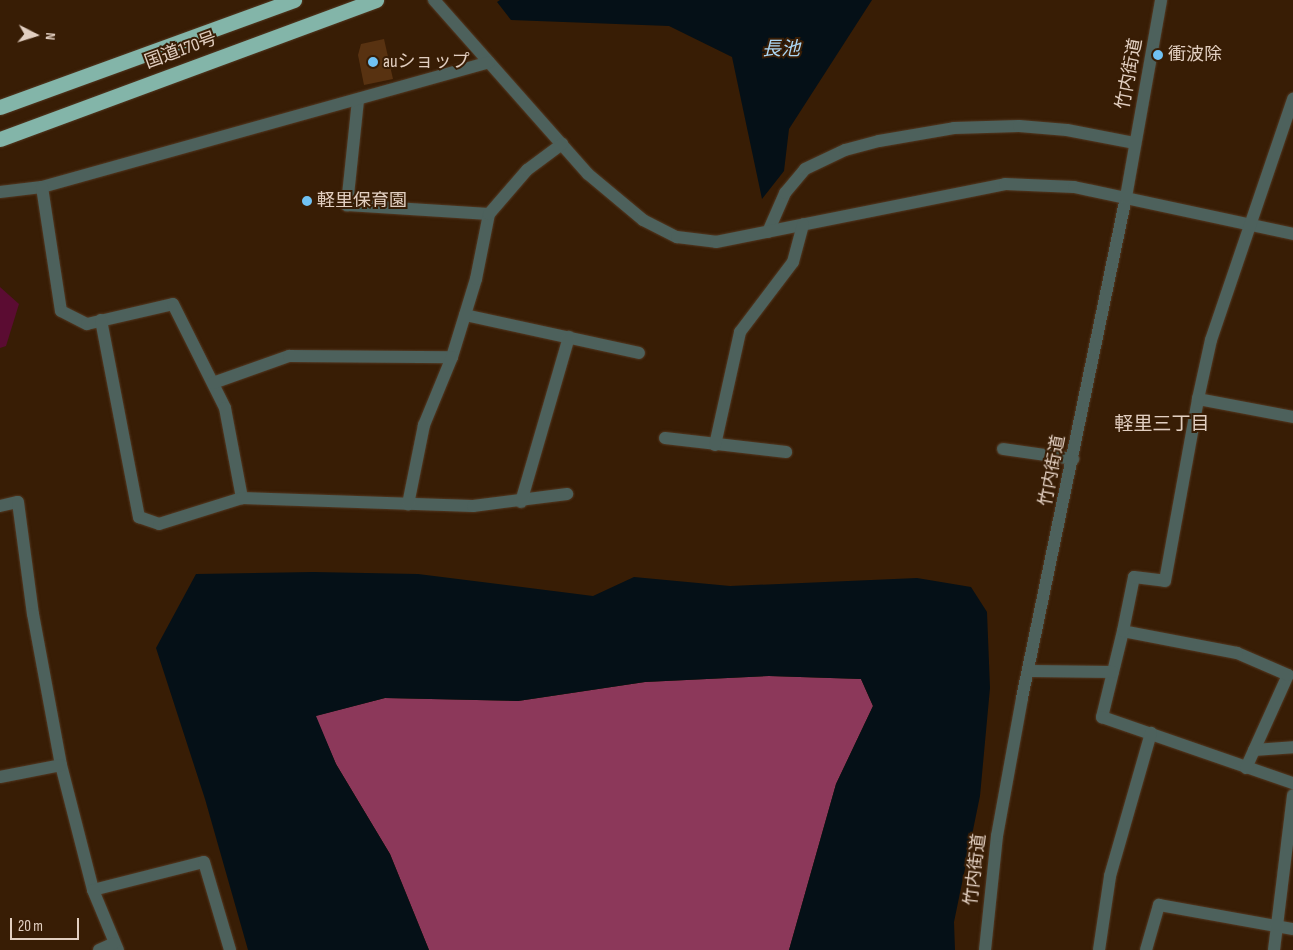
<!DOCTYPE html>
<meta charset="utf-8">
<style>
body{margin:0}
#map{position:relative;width:1293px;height:950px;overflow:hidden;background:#381d05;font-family:"Sofia Sans Condensed","Noto Sans JP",sans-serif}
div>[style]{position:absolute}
.green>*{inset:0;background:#5b0c32}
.forest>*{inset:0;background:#8c385a}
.water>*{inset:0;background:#051017}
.building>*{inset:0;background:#583211}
.roads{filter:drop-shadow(0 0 1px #533923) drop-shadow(0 0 1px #533923)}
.lane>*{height:12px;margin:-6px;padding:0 6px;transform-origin:6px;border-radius:6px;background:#4d615c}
.street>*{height:12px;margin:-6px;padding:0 6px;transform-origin:6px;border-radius:6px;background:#4d615c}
.highway>*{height:15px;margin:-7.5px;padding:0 7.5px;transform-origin:7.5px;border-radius:7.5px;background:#83b5a9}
.dots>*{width:14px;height:14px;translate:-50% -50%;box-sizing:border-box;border:2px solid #381d05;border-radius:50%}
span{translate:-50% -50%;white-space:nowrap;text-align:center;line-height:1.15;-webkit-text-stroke:4px #381d05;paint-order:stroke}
.street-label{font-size:18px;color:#e2cfc1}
.poi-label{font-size:18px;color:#e2cfc1}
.left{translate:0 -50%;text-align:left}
.water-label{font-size:19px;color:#abd5f2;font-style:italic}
.neighbourhood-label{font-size:19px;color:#e2cfc1}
.north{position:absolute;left:10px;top:10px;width:50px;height:50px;-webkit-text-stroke:4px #381d05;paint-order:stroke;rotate:95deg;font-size:14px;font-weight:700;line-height:20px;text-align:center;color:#e2cfc1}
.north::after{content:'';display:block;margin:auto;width:18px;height:22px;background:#e2cfc1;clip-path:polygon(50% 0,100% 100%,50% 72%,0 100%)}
.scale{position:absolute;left:10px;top:918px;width:69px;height:22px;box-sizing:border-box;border:2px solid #e2cfc1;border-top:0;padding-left:6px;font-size:15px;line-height:18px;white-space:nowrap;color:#e2cfc1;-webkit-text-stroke:4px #381d05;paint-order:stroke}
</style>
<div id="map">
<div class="green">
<i style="clip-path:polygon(0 287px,19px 304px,6px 346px,0 348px)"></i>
</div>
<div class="forest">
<i style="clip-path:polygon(769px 676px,861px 679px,873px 706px,836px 784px,789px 950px,429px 950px,390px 854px,336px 764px,315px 716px,385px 698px,518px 701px,645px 682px)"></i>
</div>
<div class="water">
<i style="clip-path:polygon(500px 0,872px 0,789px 129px,784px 171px,762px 199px,732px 57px,669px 26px,511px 20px,497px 2px)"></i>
<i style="clip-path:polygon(313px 572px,418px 574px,593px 596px,634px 577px,730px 586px,917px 578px,971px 587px,987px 612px,990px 688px,980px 796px,954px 922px,955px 950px,789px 950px,836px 784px,873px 706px,861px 679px,769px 676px,645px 682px,518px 701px,385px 698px,316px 716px,336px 764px,390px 854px,429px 950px,248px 950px,205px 799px,156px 648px,196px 574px)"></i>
</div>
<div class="building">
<i style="clip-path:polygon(384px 39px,393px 79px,364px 85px,358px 55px,361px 44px)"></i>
</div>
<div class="roads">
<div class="lane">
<i style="left:768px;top:232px;width:43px;rotate:-66.4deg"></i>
<i style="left:785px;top:193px;width:31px;rotate:-50deg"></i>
<i style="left:805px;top:169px;width:44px;rotate:-25.4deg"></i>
<i style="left:845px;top:150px;width:35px;rotate:-15deg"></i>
<i style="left:879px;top:141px;width:76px;rotate:-9.8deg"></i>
<i style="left:954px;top:128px;width:65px;rotate:-1.8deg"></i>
<i style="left:1019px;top:126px;width:48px;rotate:4.8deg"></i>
<i style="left:1067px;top:130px;width:68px;rotate:11deg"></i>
</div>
<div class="street">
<i style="left:434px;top:0;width:232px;rotate:48.5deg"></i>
<i style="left:588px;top:174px;width:72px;rotate:39.9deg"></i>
<i style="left:643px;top:220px;width:38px;rotate:27deg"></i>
<i style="left:677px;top:237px;width:39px;rotate:7deg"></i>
<i style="left:716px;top:242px;width:295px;rotate:-11.3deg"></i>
<i style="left:1005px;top:184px;width:69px;rotate:2.5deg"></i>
<i style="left:1074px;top:187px;width:224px;rotate:12.1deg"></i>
<i style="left:358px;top:100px;width:106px;rotate:96deg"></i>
<i style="left:347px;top:205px;width:142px;rotate:3.6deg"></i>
<i style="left:42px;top:187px;width:464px;rotate:-15.6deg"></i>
<i style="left:0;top:192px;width:42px;rotate:-6.8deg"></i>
<i style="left:42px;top:187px;width:125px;rotate:81.3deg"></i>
<i style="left:61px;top:311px;width:29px;rotate:27deg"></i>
<i style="left:87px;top:324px;width:88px;rotate:-13.1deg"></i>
<i style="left:173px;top:304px;width:116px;rotate:63.4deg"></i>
<i style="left:225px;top:408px;width:92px;rotate:79.3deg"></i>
<i style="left:465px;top:315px;width:178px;rotate:12.3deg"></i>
<i style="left:101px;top:320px;width:201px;rotate:79.1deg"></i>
<i style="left:139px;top:517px;width:21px;rotate:19deg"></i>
<i style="left:159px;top:524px;width:87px;rotate:-17.4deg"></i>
<i style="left:242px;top:498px;width:231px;rotate:2deg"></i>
<i style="left:473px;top:506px;width:95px;rotate:-7.3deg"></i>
<i style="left:452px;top:357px;width:82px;rotate:-72.9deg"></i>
<i style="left:476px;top:279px;width:66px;rotate:-78.7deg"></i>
<i style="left:489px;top:214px;width:58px;rotate:-49.2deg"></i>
<i style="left:527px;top:170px;width:44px;rotate:-36.6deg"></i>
<i style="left:213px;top:383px;width:81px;rotate:-19.6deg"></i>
<i style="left:289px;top:356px;width:163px;rotate:0.4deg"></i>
<i style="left:452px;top:357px;width:74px;rotate:112.4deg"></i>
<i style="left:424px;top:425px;width:81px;rotate:101.4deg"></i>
<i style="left:1198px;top:399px;width:60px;rotate:-77.6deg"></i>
<i style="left:1211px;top:340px;width:255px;rotate:-71.2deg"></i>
<i style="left:665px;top:438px;width:122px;rotate:6.6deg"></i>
<i style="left:715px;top:445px;width:116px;rotate:-77.5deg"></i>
<i style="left:740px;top:332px;width:88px;rotate:-52.9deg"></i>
<i style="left:793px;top:262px;width:39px;rotate:-75deg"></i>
<i style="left:1003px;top:449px;width:71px;rotate:8.1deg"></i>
<i style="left:521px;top:502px;width:172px;rotate:-73.8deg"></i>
<i style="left:0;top:506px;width:18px;rotate:-13deg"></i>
<i style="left:18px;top:502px;width:113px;rotate:82.4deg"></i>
<i style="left:33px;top:614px;width:154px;rotate:79.5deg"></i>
<i style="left:61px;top:765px;width:129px;rotate:75.6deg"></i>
<i style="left:93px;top:890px;width:114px;rotate:-14.2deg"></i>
<i style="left:204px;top:862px;width:92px;rotate:73.5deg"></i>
<i style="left:1123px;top:631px;width:89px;rotate:103.7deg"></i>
<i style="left:1102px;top:717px;width:202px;rotate:19.1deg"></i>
<i style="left:1030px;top:671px;width:83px;rotate:0.7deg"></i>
<i style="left:1254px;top:750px;width:39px;rotate:-4deg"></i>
<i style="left:1246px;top:768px;width:102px;rotate:-65.7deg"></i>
<i style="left:1288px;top:675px;width:56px;rotate:-156.7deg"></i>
<i style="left:1237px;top:653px;width:116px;rotate:-169.1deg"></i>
<i style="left:1123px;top:631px;width:55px;rotate:-78.5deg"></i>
<i style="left:1134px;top:577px;width:31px;rotate:7deg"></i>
<i style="left:1165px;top:581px;width:185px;rotate:-79.7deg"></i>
<i style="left:1198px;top:399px;width:97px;rotate:10.7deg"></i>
<i style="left:0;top:777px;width:62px;rotate:-11.1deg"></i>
<i style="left:93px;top:890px;width:65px;rotate:67.4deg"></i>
<i style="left:99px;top:950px;width:17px;rotate:-24deg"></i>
<i style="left:985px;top:950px;width:115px;rotate:-84deg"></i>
<i style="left:997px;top:836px;width:140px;rotate:-79.7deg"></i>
<i style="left:1022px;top:698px;width:512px;rotate:-78.27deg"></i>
<i style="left:1126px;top:197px;width:200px;rotate:-79.9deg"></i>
<i style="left:1099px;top:950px;width:75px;rotate:-81.5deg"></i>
<i style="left:1110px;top:876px;width:149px;rotate:-74deg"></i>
<i style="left:1146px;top:950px;width:47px;rotate:-73.9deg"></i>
<i style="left:1159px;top:905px;width:136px;rotate:10.2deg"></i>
<i style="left:1274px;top:950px;width:156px;rotate:-83deg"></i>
</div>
<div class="highway">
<i style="left:0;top:107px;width:313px;rotate:-20deg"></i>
<i style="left:0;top:139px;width:401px;rotate:-20.3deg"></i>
</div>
</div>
<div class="dots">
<i style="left:1158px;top:55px;background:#70c2f4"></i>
<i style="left:373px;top:62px;background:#70c2f4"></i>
<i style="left:307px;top:201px;background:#70c2f4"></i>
</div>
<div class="street-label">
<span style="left:181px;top:51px;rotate:-20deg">国道170号</span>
<span style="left:1130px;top:74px;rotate:-79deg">竹内街道</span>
<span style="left:1053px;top:471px;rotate:-79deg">竹内街道</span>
<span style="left:976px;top:870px;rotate:-83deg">竹内街道</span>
</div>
<div class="poi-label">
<span class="left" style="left:1168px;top:55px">衝波除</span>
<span class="left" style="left:383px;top:62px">auショップ</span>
<span class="left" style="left:317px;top:201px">軽里保育園</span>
</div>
<div class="water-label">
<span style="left:781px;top:50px">長池</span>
</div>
<div class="neighbourhood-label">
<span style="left:1162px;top:425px">軽里三丁目</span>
</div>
<div class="north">N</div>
<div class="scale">20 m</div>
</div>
